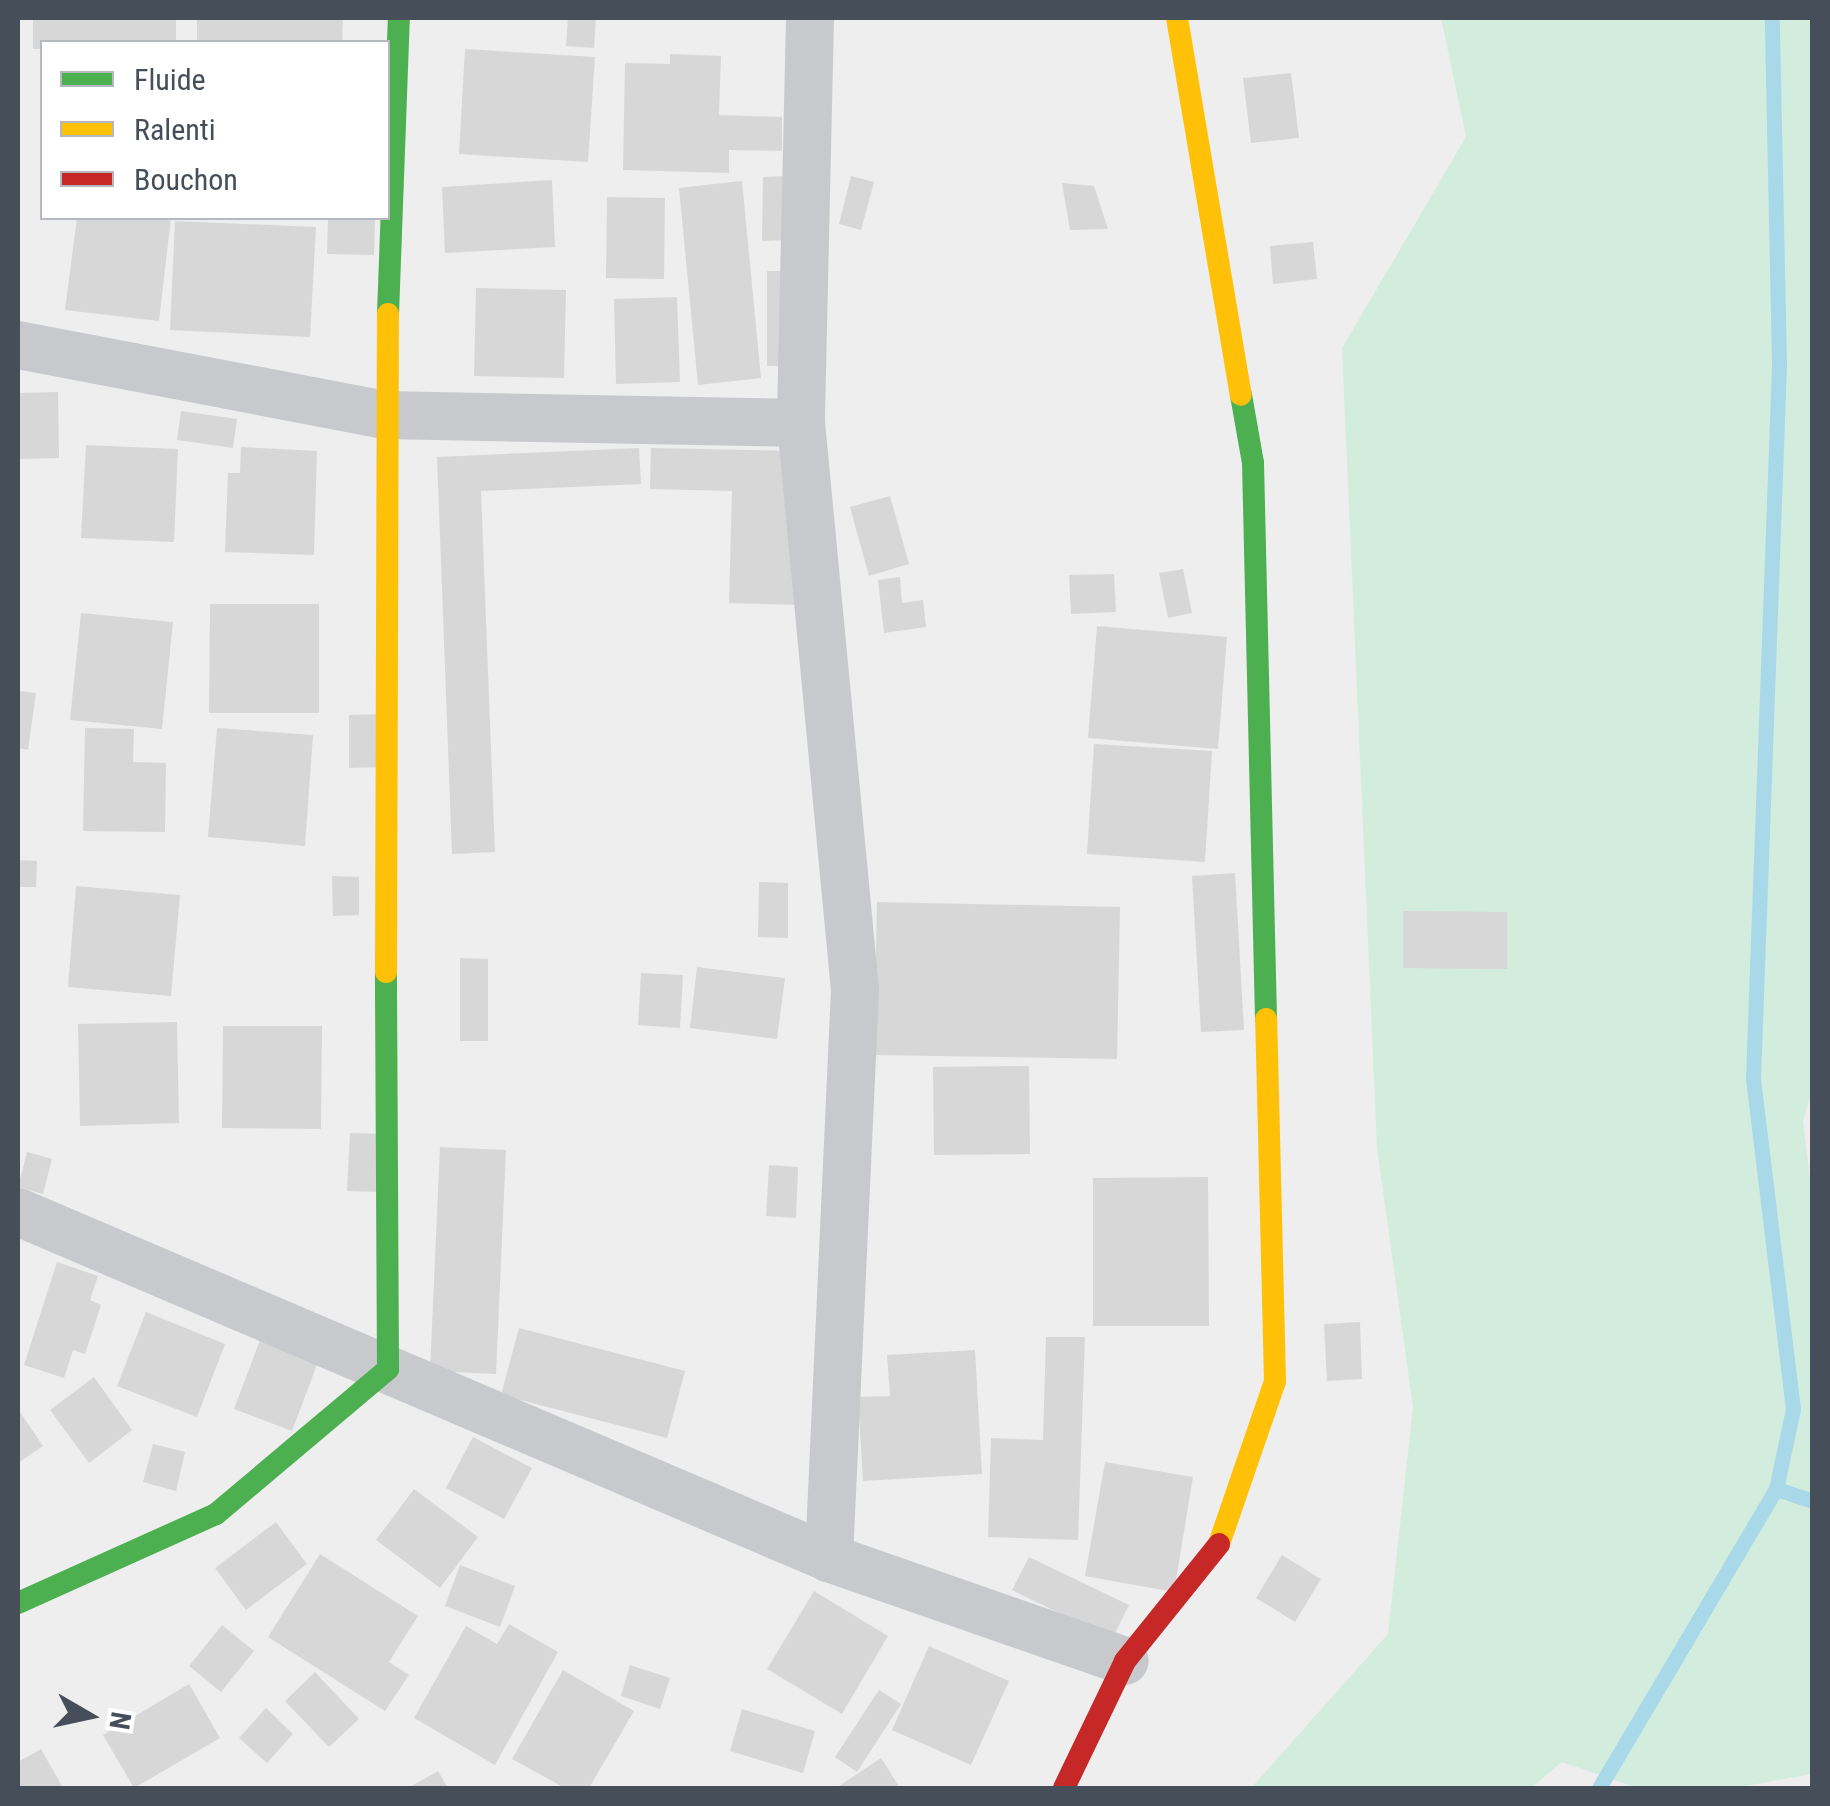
<!DOCTYPE html>
<style>
body{margin:0}
#map{position:relative;width:1830px;height:1806px;overflow:hidden;background:#eee;font-family:"Roboto Condensed",sans-serif}
div>[style]{position:absolute}
.green>*{inset:0;background:#d2edde}
.stream>*{height:15px;margin:-7.5px;padding:0 7.5px;transform-origin:7.5px;border-radius:7.5px;background:#a9d9e9}
.building>*{inset:0;background:#d7d7d8}
.street>*{height:48px;margin:-24px;padding:0 24px;transform-origin:24px;border-radius:24px;background:#c7c9cc}
.fast>*{height:22px;margin:-11px;padding:0 11px;transform-origin:11px;border-radius:11px;background:#4caf50}
.slow>*{height:22px;margin:-11px;padding:0 11px;transform-origin:11px;border-radius:11px;background:#ffc107}
.jam>*{height:22px;margin:-11px;padding:0 11px;transform-origin:11px;border-radius:11px;background:#c62828}
span{translate:-50% -50%;white-space:nowrap;text-align:center;line-height:1.15;-webkit-text-stroke:9px #fff;paint-order:stroke}
.frame{position:absolute;inset:0;border:20px solid #464f59;pointer-events:none}
.legend{position:absolute;left:40px;top:40px;width:350px;height:180px;box-sizing:border-box;background:#fff;border:2px solid #b5b9bd;margin:0;padding:12px 18px;list-style:none;font-size:30px;color:#464f59}
.legend li{display:flex;align-items:center;gap:20px;height:50px}
.legend b{width:50px;border:2px solid #b5b9bd}
.north{position:absolute;left:40px;top:1666px;width:100px;height:100px;-webkit-text-stroke:8px #fff;paint-order:stroke;rotate:99deg;font-size:28px;font-weight:700;line-height:40px;text-align:center;color:#464f59}
.north::after{content:'';display:block;margin:auto;width:35px;height:45px;background:#464f59;clip-path:polygon(50% 0,100% 100%,50% 72%,0 100%)}
</style>
<div id="map">
<div class="green">
<i style="clip-path:polygon(1441px 18px,1812px 18px,1812px 1092px,1803px 1121px,1812px 1195px,1812px 1774px,1734px 1788px,1638px 1788px,1562px 1762px,1531px 1788px,1251px 1788px,1388px 1634px,1413px 1407px,1377px 1148px,1342px 348px,1466px 137px)"></i>
</div>
<div class="stream">
<i style="left:1776px;top:1489px;width:38px;rotate:18deg"></i>
<i style="left:1599px;top:1788px;width:347px;rotate:-59.4deg"></i>
<i style="left:1776px;top:1489px;width:82px;rotate:-78deg"></i>
<i style="left:1793px;top:1409px;width:333px;rotate:-96.9deg"></i>
<i style="left:1753px;top:1078px;width:714px;rotate:-87.91deg"></i>
<i style="left:1779px;top:364px;width:346px;rotate:-91.2deg"></i>
</div>
<div class="building">
<i style="clip-path:polygon(33px 18px,176px 18px,176px 42px,42px 42px,42px 49px,33px 49px)"></i>
<i style="clip-path:polygon(197px 18px,343px 18px,342px 42px,197px 42px)"></i>
<i style="clip-path:polygon(568px 18px,596px 18px,594px 48px,566px 46px)"></i>
<i style="clip-path:polygon(465px 49px,595px 57px,588px 162px,459px 154px)"></i>
<i style="clip-path:polygon(670px 54px,721px 56px,719px 115px,782px 117px,782px 151px,729px 150px,729px 173px,623px 170px,625px 63px,670px 64px)"></i>
<i style="clip-path:polygon(1291px 73px,1299px 138px,1251px 143px,1243px 78px)"></i>
<i style="clip-path:polygon(787px 176px,786px 240px,762px 241px,763px 177px)"></i>
<i style="clip-path:polygon(851px 176px,874px 182px,861px 230px,839px 224px)"></i>
<i style="clip-path:polygon(552px 180px,555px 247px,445px 253px,442px 187px)"></i>
<i style="clip-path:polygon(742px 181px,761px 378px,698px 385px,679px 188px)"></i>
<i style="clip-path:polygon(1062px 183px,1094px 186px,1108px 229px,1070px 230px)"></i>
<i style="clip-path:polygon(607px 197px,665px 198px,664px 279px,606px 278px)"></i>
<i style="clip-path:polygon(77px 218px,171px 218px,159px 321px,65px 310px)"></i>
<i style="clip-path:polygon(328px 218px,375px 218px,374px 255px,327px 254px)"></i>
<i style="clip-path:polygon(175px 221px,316px 227px,310px 337px,170px 330px)"></i>
<i style="clip-path:polygon(1313px 242px,1317px 279px,1273px 284px,1270px 246px)"></i>
<i style="clip-path:polygon(767px 271px,792px 271px,792px 366px,767px 366px)"></i>
<i style="clip-path:polygon(476px 288px,566px 290px,564px 378px,474px 376px)"></i>
<i style="clip-path:polygon(677px 297px,680px 382px,616px 384px,614px 299px)"></i>
<i style="clip-path:polygon(58px 392px,59px 458px,20px 459px,19px 393px)"></i>
<i style="clip-path:polygon(181px 411px,237px 419px,233px 448px,177px 440px)"></i>
<i style="clip-path:polygon(86px 445px,178px 449px,174px 542px,81px 538px)"></i>
<i style="clip-path:polygon(241px 447px,317px 451px,314px 555px,225px 552px,228px 473px,240px 473px)"></i>
<i style="clip-path:polygon(639px 448px,641px 484px,481px 491px,495px 852px,452px 854px,437px 457px)"></i>
<i style="clip-path:polygon(651px 448px,803px 451px,799px 605px,729px 603px,732px 491px,650px 489px)"></i>
<i style="clip-path:polygon(890px 496px,909px 564px,869px 576px,850px 507px)"></i>
<i style="clip-path:polygon(1183px 569px,1192px 613px,1168px 618px,1159px 573px)"></i>
<i style="clip-path:polygon(1114px 574px,1116px 612px,1071px 614px,1069px 575px)"></i>
<i style="clip-path:polygon(900px 577px,902px 603px,923px 600px,926px 627px,884px 633px,878px 580px)"></i>
<i style="clip-path:polygon(210px 604px,319px 604px,319px 713px,209px 713px)"></i>
<i style="clip-path:polygon(81px 613px,173px 622px,162px 729px,70px 720px)"></i>
<i style="clip-path:polygon(1097px 626px,1227px 637px,1218px 749px,1088px 738px)"></i>
<i style="clip-path:polygon(18px 691px,36px 693px,28px 750px,18px 748px)"></i>
<i style="clip-path:polygon(381px 714px,381px 767px,349px 768px,349px 715px)"></i>
<i style="clip-path:polygon(85px 728px,134px 729px,133px 762px,166px 763px,165px 832px,83px 831px)"></i>
<i style="clip-path:polygon(217px 728px,313px 735px,305px 846px,208px 837px)"></i>
<i style="clip-path:polygon(1094px 744px,1212px 751px,1205px 862px,1087px 854px)"></i>
<i style="clip-path:polygon(18px 860px,37px 861px,36px 887px,18px 887px)"></i>
<i style="clip-path:polygon(1235px 873px,1244px 1030px,1201px 1032px,1192px 876px)"></i>
<i style="clip-path:polygon(332px 876px,359px 877px,359px 915px,333px 916px)"></i>
<i style="clip-path:polygon(759px 882px,788px 883px,788px 938px,758px 937px)"></i>
<i style="clip-path:polygon(76px 886px,180px 895px,171px 996px,68px 987px)"></i>
<i style="clip-path:polygon(877px 902px,1120px 907px,1117px 1059px,874px 1055px)"></i>
<i style="clip-path:polygon(1403px 911px,1507px 912px,1507px 969px,1403px 968px)"></i>
<i style="clip-path:polygon(460px 958px,488px 959px,488px 1041px,460px 1041px)"></i>
<i style="clip-path:polygon(697px 967px,785px 978px,777px 1039px,690px 1028px)"></i>
<i style="clip-path:polygon(641px 973px,683px 975px,680px 1028px,638px 1025px)"></i>
<i style="clip-path:polygon(177px 1022px,179px 1123px,80px 1126px,78px 1024px)"></i>
<i style="clip-path:polygon(223px 1026px,322px 1026px,321px 1129px,222px 1128px)"></i>
<i style="clip-path:polygon(1029px 1066px,1030px 1154px,934px 1155px,933px 1067px)"></i>
<i style="clip-path:polygon(350px 1133px,382px 1134px,379px 1192px,347px 1191px)"></i>
<i style="clip-path:polygon(440px 1147px,506px 1150px,496px 1374px,430px 1371px)"></i>
<i style="clip-path:polygon(27px 1152px,52px 1159px,43px 1194px,18px 1187px)"></i>
<i style="clip-path:polygon(769px 1165px,798px 1167px,796px 1218px,766px 1216px)"></i>
<i style="clip-path:polygon(1208px 1177px,1209px 1326px,1093px 1326px,1093px 1178px)"></i>
<i style="clip-path:polygon(57px 1262px,98px 1276px,90px 1300px,101px 1305px,85px 1354px,73px 1350px,64px 1378px,24px 1365px)"></i>
<i style="clip-path:polygon(146px 1312px,225px 1344px,197px 1417px,117px 1386px)"></i>
<i style="clip-path:polygon(1360px 1322px,1362px 1379px,1327px 1381px,1324px 1324px)"></i>
<i style="clip-path:polygon(519px 1328px,685px 1371px,667px 1438px,501px 1395px)"></i>
<i style="clip-path:polygon(1046px 1337px,1085px 1337px,1078px 1540px,988px 1537px,991px 1438px,1043px 1440px)"></i>
<i style="clip-path:polygon(260px 1340px,318px 1362px,292px 1431px,234px 1409px)"></i>
<i style="clip-path:polygon(975px 1350px,982px 1474px,863px 1481px,858px 1397px,890px 1396px,887px 1355px)"></i>
<i style="clip-path:polygon(94px 1377px,132px 1430px,89px 1463px,50px 1410px)"></i>
<i style="clip-path:polygon(18px 1409px,43px 1446px,18px 1463px)"></i>
<i style="clip-path:polygon(473px 1437px,532px 1468px,504px 1519px,446px 1488px)"></i>
<i style="clip-path:polygon(153px 1444px,185px 1452px,176px 1491px,143px 1482px)"></i>
<i style="clip-path:polygon(1105px 1462px,1193px 1477px,1174px 1592px,1085px 1576px)"></i>
<i style="clip-path:polygon(414px 1489px,478px 1537px,440px 1588px,376px 1540px)"></i>
<i style="clip-path:polygon(276px 1522px,307px 1564px,246px 1610px,215px 1568px)"></i>
<i style="clip-path:polygon(320px 1554px,418px 1616px,389px 1662px,409px 1675px,385px 1711px,268px 1637px)"></i>
<i style="clip-path:polygon(1282px 1555px,1321px 1579px,1295px 1622px,1256px 1598px)"></i>
<i style="clip-path:polygon(1029px 1557px,1129px 1605px,1112px 1639px,1012px 1590px)"></i>
<i style="clip-path:polygon(460px 1565px,515px 1586px,500px 1627px,445px 1606px)"></i>
<i style="clip-path:polygon(814px 1591px,888px 1636px,842px 1714px,767px 1669px)"></i>
<i style="clip-path:polygon(509px 1624px,558px 1652px,495px 1765px,414px 1718px,466px 1626px,497px 1644px)"></i>
<i style="clip-path:polygon(222px 1625px,254px 1651px,221px 1692px,189px 1666px)"></i>
<i style="clip-path:polygon(929px 1646px,1009px 1681px,971px 1765px,892px 1730px)"></i>
<i style="clip-path:polygon(630px 1665px,670px 1678px,660px 1709px,621px 1696px)"></i>
<i style="clip-path:polygon(563px 1670px,634px 1711px,589px 1788px,565px 1788px,512px 1759px)"></i>
<i style="clip-path:polygon(315px 1672px,359px 1719px,329px 1747px,285px 1701px)"></i>
<i style="clip-path:polygon(189px 1684px,220px 1738px,134px 1788px,103px 1735px)"></i>
<i style="clip-path:polygon(879px 1690px,901px 1704px,857px 1772px,835px 1757px)"></i>
<i style="clip-path:polygon(266px 1708px,293px 1734px,267px 1763px,239px 1738px)"></i>
<i style="clip-path:polygon(742px 1709px,815px 1731px,803px 1773px,730px 1751px)"></i>
<i style="clip-path:polygon(41px 1749px,63px 1788px,18px 1788px,18px 1762px)"></i>
<i style="clip-path:polygon(881px 1758px,900px 1788px,836px 1788px)"></i>
<i style="clip-path:polygon(438px 1771px,448px 1788px,408px 1788px)"></i>
</div>
<div class="street">
<i style="left:810px;top:18px;width:405px;rotate:91.3deg"></i>
<i style="left:801px;top:423px;width:570px;rotate:84.56deg"></i>
<i style="left:855px;top:990px;width:569px;rotate:92.62deg"></i>
<i style="left:18px;top:345px;width:373px;rotate:10.8deg"></i>
<i style="left:384px;top:415px;width:417px;rotate:1.1deg"></i>
<i style="left:18px;top:1212px;width:882px;rotate:23.1deg"></i>
<i style="left:829px;top:1558px;width:313px;rotate:19.2deg"></i>
</div>
<div class="fast">
<i style="left:388px;top:314px;width:296px;rotate:-87.9deg"></i>
<i style="left:1241px;top:395px;width:69px;rotate:80deg"></i>
<i style="left:1253px;top:463px;width:556px;rotate:88.66deg"></i>
<i style="left:18px;top:1603px;width:217px;rotate:-24.2deg"></i>
<i style="left:216px;top:1514px;width:225px;rotate:-40.1deg"></i>
<i style="left:388px;top:1369px;width:397px;rotate:-90.3deg"></i>
</div>
<div class="slow">
<i style="left:1177px;top:18px;width:382px;rotate:80.4deg"></i>
<i style="left:386px;top:972px;width:658px;rotate:-89.83deg"></i>
<i style="left:1219px;top:1544px;width:172px;rotate:-71deg"></i>
<i style="left:1275px;top:1381px;width:362px;rotate:-91.4deg"></i>
</div>
<div class="jam">
<i style="left:1064px;top:1788px;width:141px;rotate:-64.3deg"></i>
<i style="left:1125px;top:1661px;width:150px;rotate:-51.2deg"></i>
</div>
<div class="frame"></div>
<ul class="legend">
<li><b style="height:12px;background:#4caf50"></b>Fluide</li>
<li><b style="height:12px;background:#ffc107"></b>Ralenti</li>
<li><b style="height:12px;background:#c62828"></b>Bouchon</li>
</ul>
<div class="north">N</div>
</div>
